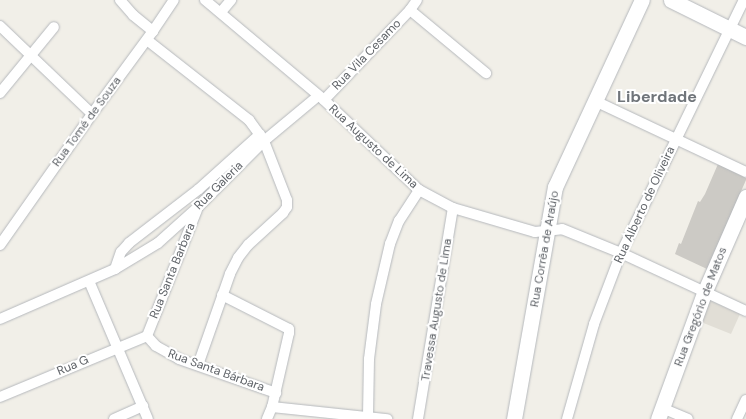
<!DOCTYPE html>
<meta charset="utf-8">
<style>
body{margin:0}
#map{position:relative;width:746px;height:419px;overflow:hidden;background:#f1efe8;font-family:"DM Sans",sans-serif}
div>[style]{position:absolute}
.education>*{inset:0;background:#e1ded6}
.building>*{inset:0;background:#cccac5}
.roads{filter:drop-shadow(0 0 1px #b5b8bc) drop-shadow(0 0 1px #b5b8bc)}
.street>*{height:10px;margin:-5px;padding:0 5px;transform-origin:5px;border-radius:5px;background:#fff}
.secondary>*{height:15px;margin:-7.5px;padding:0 7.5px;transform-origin:7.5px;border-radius:7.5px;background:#fff}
span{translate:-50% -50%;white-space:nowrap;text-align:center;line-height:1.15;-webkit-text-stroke:4px #fff;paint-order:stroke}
.street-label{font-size:12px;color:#5f6368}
.district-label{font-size:16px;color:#70757a;font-weight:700}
</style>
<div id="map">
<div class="education">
<i style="clip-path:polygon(709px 300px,740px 314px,731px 334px,701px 322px)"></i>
</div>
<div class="building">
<i style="clip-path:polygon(718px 164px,746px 178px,746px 180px,707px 269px,675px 254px,679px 243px,681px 244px,698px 201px,700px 202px,705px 194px)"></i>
</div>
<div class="roads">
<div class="street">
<i style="left:120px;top:0;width:20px;rotate:49deg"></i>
<i style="left:133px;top:15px;width:26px;rotate:39deg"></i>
<i style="left:205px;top:0;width:155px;rotate:40deg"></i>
<i style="left:324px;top:100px;width:131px;rotate:43.5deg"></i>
<i style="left:419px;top:190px;width:38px;rotate:28deg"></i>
<i style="left:453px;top:208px;width:85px;rotate:16.3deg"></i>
<i style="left:535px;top:232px;width:27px;rotate:-6deg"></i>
<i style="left:562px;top:229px;width:64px;rotate:22.1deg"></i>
<i style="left:621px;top:253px;width:138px;rotate:24.9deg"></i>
<i style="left:410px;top:10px;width:99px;rotate:39.7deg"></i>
<i style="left:221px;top:12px;width:16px;rotate:-50deg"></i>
<i style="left:0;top:26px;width:127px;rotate:43.7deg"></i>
<i style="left:147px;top:40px;width:130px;rotate:38.1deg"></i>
<i style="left:249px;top:120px;width:26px;rotate:54deg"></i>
<i style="left:264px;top:141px;width:63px;rotate:68.7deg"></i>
<i style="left:287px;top:200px;width:7px;rotate:90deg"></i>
<i style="left:287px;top:207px;width:7px;rotate:124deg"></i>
<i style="left:283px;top:213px;width:47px;rotate:137.6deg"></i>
<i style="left:248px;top:245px;width:16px;rotate:128deg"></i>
<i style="left:238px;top:258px;width:18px;rotate:117deg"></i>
<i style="left:230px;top:274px;width:96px;rotate:109.4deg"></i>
<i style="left:0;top:93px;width:85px;rotate:-50.7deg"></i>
<i style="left:324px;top:100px;width:124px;rotate:-46.3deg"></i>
<i style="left:410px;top:10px;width:12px;rotate:-55deg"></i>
<i style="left:595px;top:101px;width:167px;rotate:25.2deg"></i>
<i style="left:0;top:245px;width:160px;rotate:-54.9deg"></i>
<i style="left:92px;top:114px;width:103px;rotate:-53.7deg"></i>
<i style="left:153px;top:31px;width:37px;rotate:-56deg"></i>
<i style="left:115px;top:269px;width:18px;rotate:-71deg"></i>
<i style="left:121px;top:252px;width:12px;rotate:-48deg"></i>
<i style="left:129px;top:243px;width:88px;rotate:-37.6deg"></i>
<i style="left:199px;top:189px;width:82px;rotate:-42deg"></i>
<i style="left:89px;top:281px;width:150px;rotate:66.9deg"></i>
<i style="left:222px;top:295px;width:75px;rotate:26.9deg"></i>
<i style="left:289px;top:329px;width:4px;rotate:90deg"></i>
<i style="left:289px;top:333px;width:76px;rotate:102.9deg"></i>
<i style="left:272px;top:407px;width:13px;rotate:113deg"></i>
<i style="left:0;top:319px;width:125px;rotate:-23.5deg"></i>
<i style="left:115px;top:269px;width:50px;rotate:-31.2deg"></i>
<i style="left:158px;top:243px;width:54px;rotate:-42deg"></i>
<i style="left:198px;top:207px;width:93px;rotate:-45deg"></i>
<i style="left:264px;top:141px;width:70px;rotate:-39.8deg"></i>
<i style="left:147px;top:336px;width:13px;rotate:48deg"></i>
<i style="left:156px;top:346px;width:26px;rotate:29deg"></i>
<i style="left:179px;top:359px;width:103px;rotate:19.3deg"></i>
<i style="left:147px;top:336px;width:136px;rotate:-68.4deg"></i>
<i style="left:0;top:397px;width:159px;rotate:-22.5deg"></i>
<i style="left:272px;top:407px;width:116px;rotate:6deg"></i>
<i style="left:662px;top:408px;width:28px;rotate:23deg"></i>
<i style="left:368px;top:416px;width:57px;rotate:-89deg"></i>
<i style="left:369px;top:359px;width:55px;rotate:-82.7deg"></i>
<i style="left:376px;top:304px;width:62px;rotate:-76.9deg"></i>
<i style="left:390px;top:244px;width:25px;rotate:-69deg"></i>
<i style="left:399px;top:221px;width:37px;rotate:-57deg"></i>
<i style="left:114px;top:419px;width:32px;rotate:-24deg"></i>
<i style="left:418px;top:419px;width:214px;rotate:-80.6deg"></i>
<i style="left:567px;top:419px;width:99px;rotate:-74.1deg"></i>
<i style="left:594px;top:324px;width:76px;rotate:-69.2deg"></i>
<i style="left:621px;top:253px;width:281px;rotate:-64.1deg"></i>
<i style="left:737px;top:419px;width:21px;rotate:-65deg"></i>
</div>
<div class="secondary">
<i style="left:671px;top:0;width:84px;rotate:26.3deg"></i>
<i style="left:514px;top:419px;width:236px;rotate:-80deg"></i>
<i style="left:555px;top:187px;width:206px;rotate:-65.1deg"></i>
<i style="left:658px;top:419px;width:134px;rotate:-69.9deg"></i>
<i style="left:704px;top:293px;width:105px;rotate:-66.4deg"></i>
</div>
</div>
<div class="street-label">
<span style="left:367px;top:55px;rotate:-46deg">Rua Vila Cesamo</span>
<span style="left:87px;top:122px;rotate:-54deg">Rua Tomé de Souza</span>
<span style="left:373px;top:147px;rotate:43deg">Rua Augusto de Lima</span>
<span style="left:219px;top:186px;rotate:-45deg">Rua Galeria</span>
<span style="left:645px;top:205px;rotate:-65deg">Rua Alberto de Oliveira</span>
<span style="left:545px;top:249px;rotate:-80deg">Rua Corrêa de Araújo</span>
<span style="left:173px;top:271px;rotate:-68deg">Rua Santa Barbara</span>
<span style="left:701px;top:307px;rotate:-69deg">Rua Gregório de Matos</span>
<span style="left:437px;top:310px;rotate:-81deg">Travessa Augusto de Lima</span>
<span style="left:73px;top:366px;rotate:-23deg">Rua G</span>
<span style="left:216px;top:371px;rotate:20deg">Rua Santa Bárbara</span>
</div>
<div class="district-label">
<span style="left:657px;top:97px">Liberdade</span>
</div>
</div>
